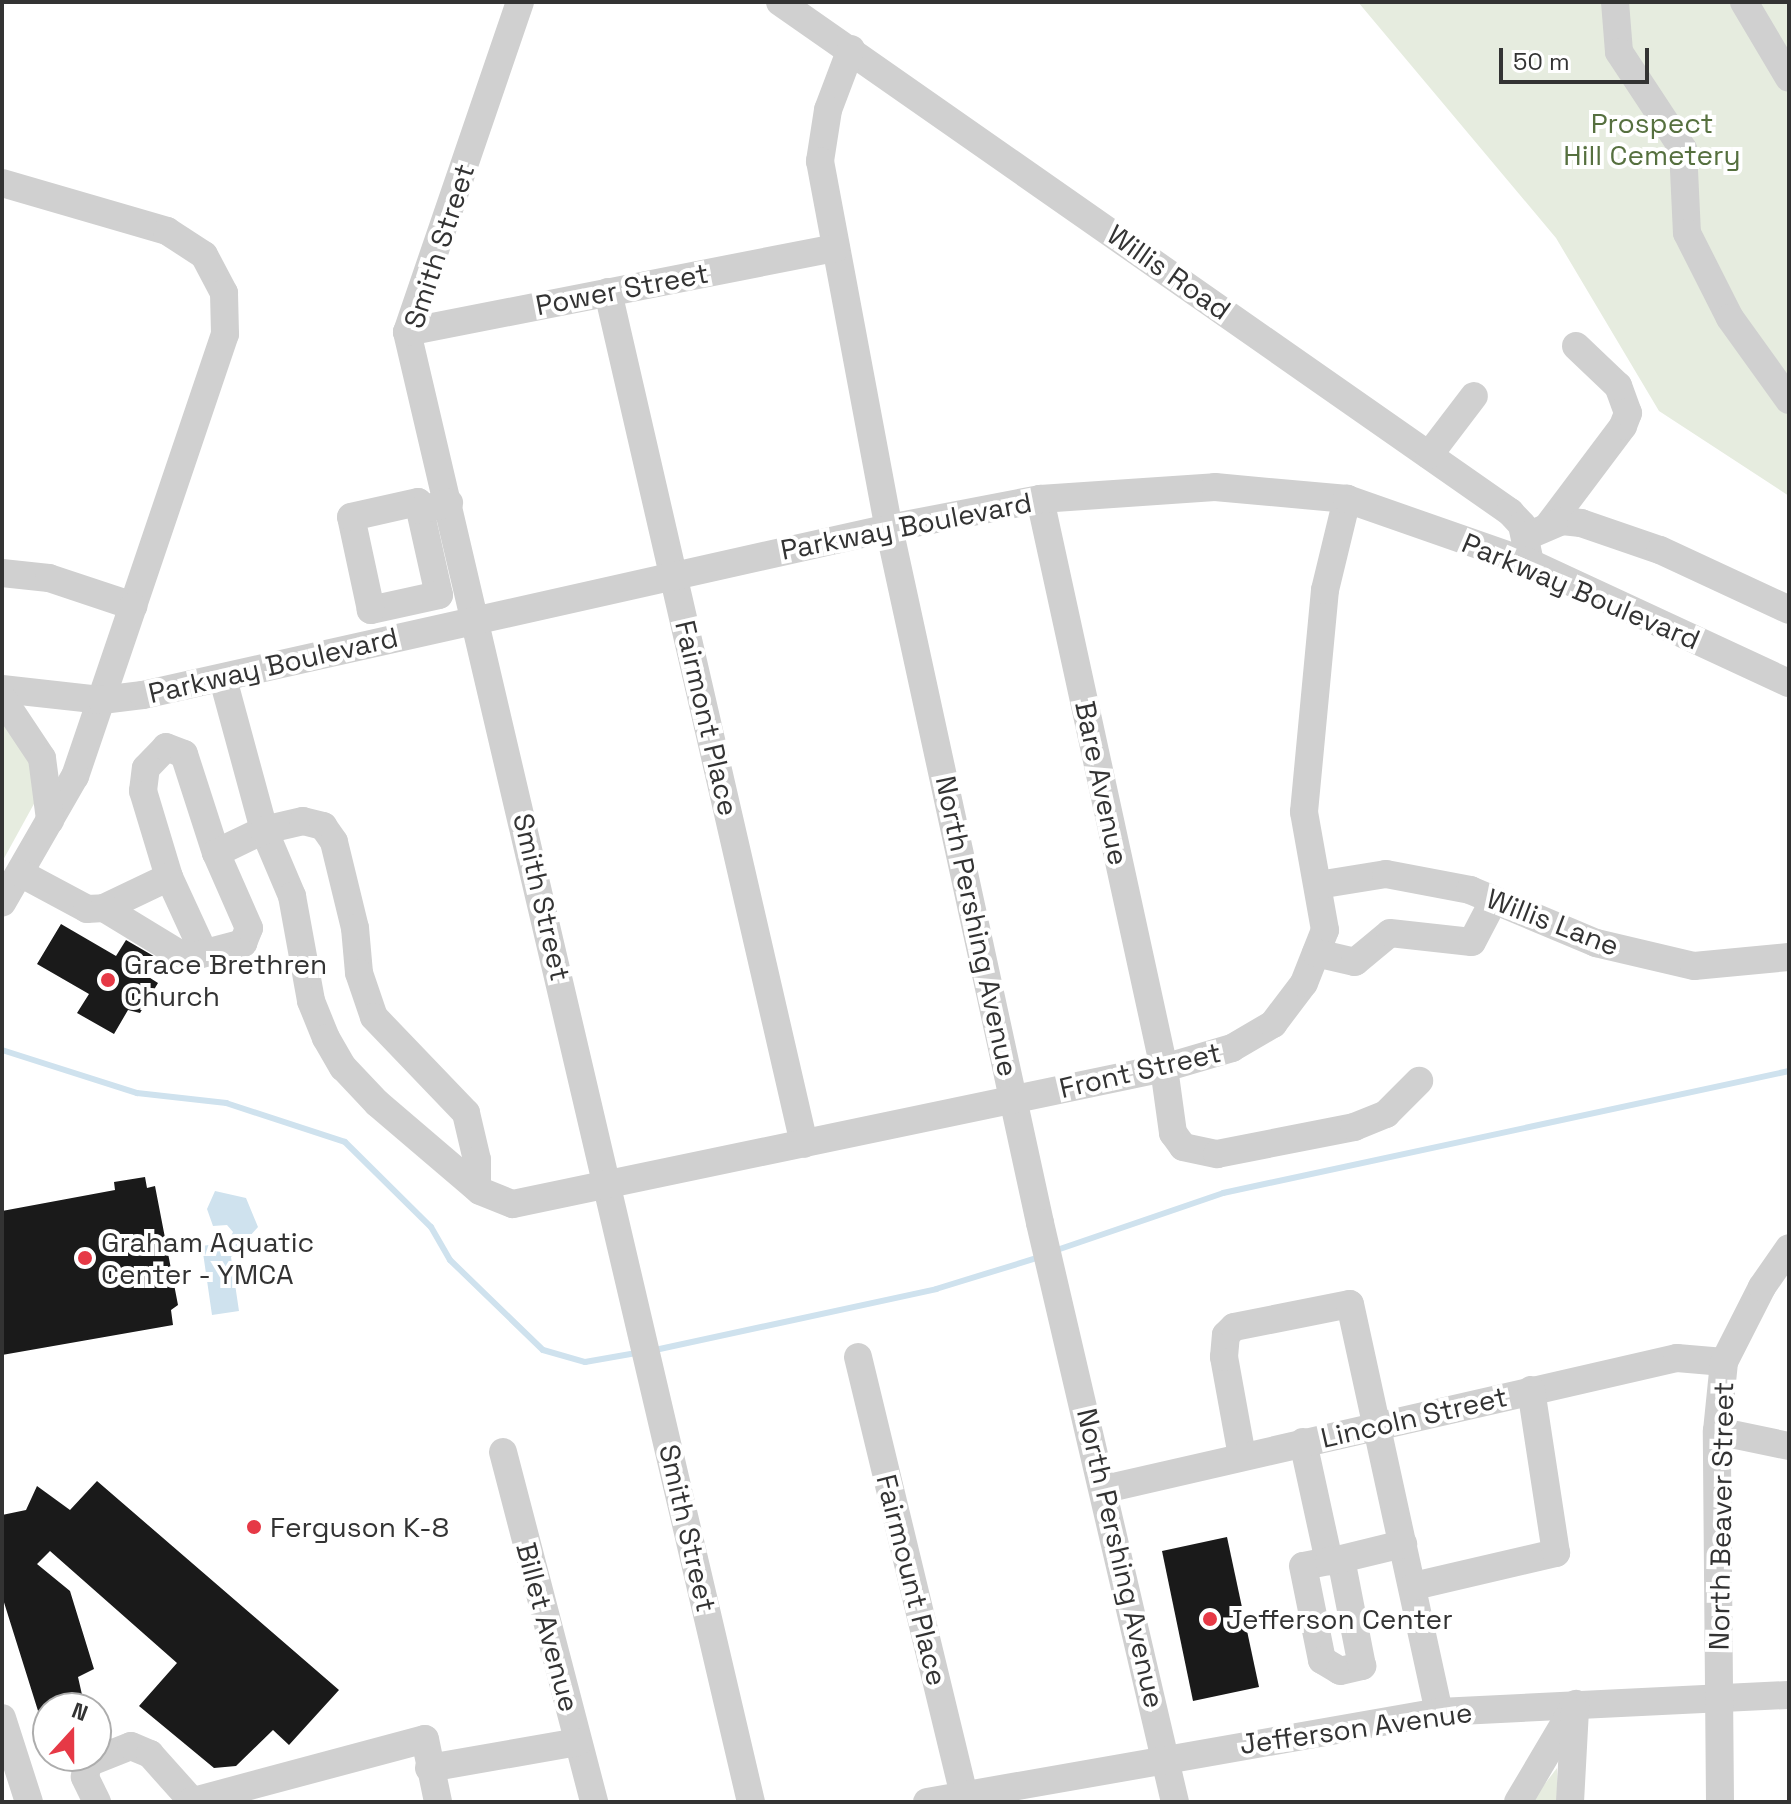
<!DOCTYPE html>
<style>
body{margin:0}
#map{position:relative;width:1791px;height:1804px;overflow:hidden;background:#fff;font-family:"Space Grotesk",sans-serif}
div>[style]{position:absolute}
.green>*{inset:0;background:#e6ecdf}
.water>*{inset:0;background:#cfe2ee}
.stream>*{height:6px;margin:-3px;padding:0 3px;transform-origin:3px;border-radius:3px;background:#cfe2ee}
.building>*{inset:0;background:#1a1a1a}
.minor>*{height:28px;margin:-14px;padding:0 14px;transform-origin:14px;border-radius:14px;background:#d0d0d0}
.dots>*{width:22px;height:22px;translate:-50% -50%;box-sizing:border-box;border:4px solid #fff;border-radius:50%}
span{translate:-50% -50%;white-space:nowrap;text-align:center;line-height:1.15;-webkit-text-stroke:8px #fff;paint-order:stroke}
.park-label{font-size:28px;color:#56703f}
.street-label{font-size:28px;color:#333}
.poi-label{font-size:28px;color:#333}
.left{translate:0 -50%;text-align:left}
.frame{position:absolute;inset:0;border:4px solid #333;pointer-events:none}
.north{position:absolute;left:32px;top:1692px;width:80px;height:80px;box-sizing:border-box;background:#fff;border:2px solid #adadad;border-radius:50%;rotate:21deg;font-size:22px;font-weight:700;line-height:32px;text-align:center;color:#333}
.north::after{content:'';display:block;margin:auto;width:28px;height:36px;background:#e63946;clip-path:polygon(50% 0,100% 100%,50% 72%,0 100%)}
.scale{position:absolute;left:1499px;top:48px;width:150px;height:36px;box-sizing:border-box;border:4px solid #333;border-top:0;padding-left:10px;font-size:24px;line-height:28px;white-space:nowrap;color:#333;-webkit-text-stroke:6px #fff;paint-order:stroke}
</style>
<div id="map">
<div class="green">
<i style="clip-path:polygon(1358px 2px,1789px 2px,1789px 496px,1659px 411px,1556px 238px)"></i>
<i style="clip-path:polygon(2px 717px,33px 750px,35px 802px,2px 862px)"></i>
<i style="clip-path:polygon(1557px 1768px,1558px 1802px,1531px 1802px)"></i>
</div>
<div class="water">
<i style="clip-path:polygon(215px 1191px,246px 1198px,258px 1227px,231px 1257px,239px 1311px,212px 1315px,202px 1246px,228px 1242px,233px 1232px,227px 1225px,213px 1226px,207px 1209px)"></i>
</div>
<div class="stream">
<i style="left:2px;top:1050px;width:142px;rotate:17.7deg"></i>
<i style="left:137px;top:1093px;width:90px;rotate:6.4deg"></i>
<i style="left:226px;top:1103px;width:125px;rotate:18.1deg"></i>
<i style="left:345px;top:1142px;width:121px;rotate:44.7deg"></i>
<i style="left:431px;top:1227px;width:38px;rotate:60deg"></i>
<i style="left:450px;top:1260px;width:129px;rotate:44.1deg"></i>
<i style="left:543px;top:1350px;width:44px;rotate:15.9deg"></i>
<i style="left:585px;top:1362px;width:52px;rotate:-10deg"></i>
<i style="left:1054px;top:1251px;width:179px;rotate:-18.9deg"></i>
<i style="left:1223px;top:1193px;width:579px;rotate:-12.16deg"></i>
<i style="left:655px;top:1350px;width:288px;rotate:-12.2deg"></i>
<i style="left:936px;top:1289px;width:109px;rotate:-17.1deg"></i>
</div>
<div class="building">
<i style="clip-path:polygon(61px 924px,116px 956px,126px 940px,157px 958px,147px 976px,158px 983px,140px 1013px,128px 1010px,114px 1034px,77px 1013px,89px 994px,37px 964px)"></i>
<i style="clip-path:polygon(145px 1177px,147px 1188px,155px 1186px,178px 1305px,171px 1310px,173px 1325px,2px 1355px,2px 1211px,115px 1190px,114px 1182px)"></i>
<i style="clip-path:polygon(97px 1481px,339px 1690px,289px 1745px,273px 1730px,236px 1766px,214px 1768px,139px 1706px,177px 1663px,50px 1551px,37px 1564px,70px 1591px,94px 1669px,78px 1677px,85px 1708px,48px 1708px,44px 1730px,2px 1596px,2px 1515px,26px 1510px,37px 1486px,70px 1510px)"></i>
<i style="clip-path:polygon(1227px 1537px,1259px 1687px,1193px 1701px,1162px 1551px)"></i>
</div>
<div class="minor">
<i style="left:520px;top:2px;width:349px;rotate:108.9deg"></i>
<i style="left:407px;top:332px;width:1510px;rotate:76.83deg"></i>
<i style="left:780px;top:2px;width:891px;rotate:34.94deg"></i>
<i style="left:1510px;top:512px;width:18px;rotate:47deg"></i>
<i style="left:1522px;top:525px;width:39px;rotate:78deg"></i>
<i style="left:1615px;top:2px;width:50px;rotate:85.4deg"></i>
<i style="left:1619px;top:52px;width:116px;rotate:56.6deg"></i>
<i style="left:1683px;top:149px;width:84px;rotate:87.3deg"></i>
<i style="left:1687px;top:233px;width:95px;rotate:63.2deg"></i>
<i style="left:1730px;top:318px;width:101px;rotate:54.3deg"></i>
<i style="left:1744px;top:2px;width:88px;rotate:59.4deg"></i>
<i style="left:851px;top:49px;width:65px;rotate:110.7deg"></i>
<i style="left:828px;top:110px;width:52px;rotate:98.9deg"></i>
<i style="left:820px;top:161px;width:373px;rotate:79.4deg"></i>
<i style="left:889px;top:528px;width:711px;rotate:77.74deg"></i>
<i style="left:1040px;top:1223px;width:595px;rotate:76.88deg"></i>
<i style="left:2px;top:183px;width:172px;rotate:16.2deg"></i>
<i style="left:167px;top:231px;width:44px;rotate:33deg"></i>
<i style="left:204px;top:255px;width:43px;rotate:62.2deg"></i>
<i style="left:224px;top:293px;width:41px;rotate:88.6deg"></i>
<i style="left:225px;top:334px;width:287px;rotate:108.7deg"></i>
<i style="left:608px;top:292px;width:874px;rotate:77.04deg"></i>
<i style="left:407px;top:332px;width:437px;rotate:-11.1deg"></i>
<i style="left:1429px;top:455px;width:74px;rotate:-52.7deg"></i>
<i style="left:1040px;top:499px;width:582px;rotate:77.71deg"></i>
<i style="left:1164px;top:1068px;width:66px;rotate:82.1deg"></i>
<i style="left:1173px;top:1133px;width:17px;rotate:54deg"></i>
<i style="left:1183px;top:1147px;width:35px;rotate:12deg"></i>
<i style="left:1217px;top:1154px;width:140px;rotate:-11.1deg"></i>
<i style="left:1354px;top:1127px;width:35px;rotate:-22deg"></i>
<i style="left:1386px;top:1114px;width:47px;rotate:-45deg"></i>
<i style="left:420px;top:510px;width:87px;rotate:77.4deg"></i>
<i style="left:439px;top:595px;width:70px;rotate:167.6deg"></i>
<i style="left:371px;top:610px;width:95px;rotate:-102.1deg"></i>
<i style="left:351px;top:517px;width:69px;rotate:-12.6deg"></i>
<i style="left:418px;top:502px;width:8px;rotate:76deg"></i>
<i style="left:420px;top:510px;width:30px;rotate:-14deg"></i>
<i style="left:1548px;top:526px;width:125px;rotate:-53.1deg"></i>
<i style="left:1623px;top:426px;width:14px;rotate:-69deg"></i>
<i style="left:1628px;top:413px;width:29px;rotate:-110deg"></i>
<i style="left:1618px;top:386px;width:58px;rotate:-136.4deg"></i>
<i style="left:1525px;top:537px;width:40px;rotate:-23.4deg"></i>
<i style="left:1562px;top:521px;width:19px;rotate:6deg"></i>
<i style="left:1581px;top:523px;width:83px;rotate:18.9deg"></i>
<i style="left:1660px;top:550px;width:142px;rotate:24.9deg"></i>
<i style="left:2px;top:573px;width:47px;rotate:6.1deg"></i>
<i style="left:49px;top:578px;width:89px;rotate:18.4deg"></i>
<i style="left:133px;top:606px;width:180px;rotate:108.8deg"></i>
<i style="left:75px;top:776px;width:146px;rotate:119.9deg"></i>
<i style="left:223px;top:679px;width:156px;rotate:74.8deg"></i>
<i style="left:264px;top:830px;width:72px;rotate:67deg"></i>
<i style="left:292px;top:896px;width:107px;rotate:79.7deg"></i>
<i style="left:311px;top:1001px;width:40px;rotate:68deg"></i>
<i style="left:326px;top:1038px;width:34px;rotate:60deg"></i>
<i style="left:343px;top:1067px;width:50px;rotate:46.6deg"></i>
<i style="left:377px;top:1103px;width:135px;rotate:40.5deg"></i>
<i style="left:480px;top:1191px;width:35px;rotate:22deg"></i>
<i style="left:513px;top:1204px;width:665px;rotate:-11.8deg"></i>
<i style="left:1164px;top:1068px;width:71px;rotate:-16.4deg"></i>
<i style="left:1232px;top:1048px;width:48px;rotate:-30.3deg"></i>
<i style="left:1273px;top:1024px;width:51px;rotate:-52.9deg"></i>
<i style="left:1304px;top:983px;width:57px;rotate:-68.4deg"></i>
<i style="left:1325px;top:930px;width:120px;rotate:-100.1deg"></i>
<i style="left:1304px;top:812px;width:223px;rotate:-84.6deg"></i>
<i style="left:1325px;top:590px;width:94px;rotate:-76.4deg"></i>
<i style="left:2px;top:689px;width:101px;rotate:6.3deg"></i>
<i style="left:102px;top:700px;width:41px;rotate:-7deg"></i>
<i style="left:143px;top:695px;width:764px;rotate:-12.62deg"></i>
<i style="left:889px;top:528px;width:154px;rotate:-10.9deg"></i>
<i style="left:1040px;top:499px;width:175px;rotate:-3.9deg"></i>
<i style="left:1215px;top:487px;width:133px;rotate:5.2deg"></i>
<i style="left:1347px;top:499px;width:194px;rotate:19.3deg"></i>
<i style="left:1530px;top:563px;width:285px;rotate:24.9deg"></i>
<i style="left:2px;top:698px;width:72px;rotate:56.3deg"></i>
<i style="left:42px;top:758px;width:63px;rotate:82.6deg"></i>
<i style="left:20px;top:873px;width:76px;rotate:28.2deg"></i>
<i style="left:87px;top:909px;width:17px;rotate:-3deg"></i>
<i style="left:104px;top:908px;width:72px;rotate:-25.5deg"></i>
<i style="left:169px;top:877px;width:90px;rotate:-106.8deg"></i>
<i style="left:143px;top:791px;width:23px;rotate:-83deg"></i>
<i style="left:146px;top:768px;width:29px;rotate:-46deg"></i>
<i style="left:166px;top:747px;width:19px;rotate:21deg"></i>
<i style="left:184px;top:754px;width:104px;rotate:72.1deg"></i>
<i style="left:216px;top:853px;width:53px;rotate:-25.6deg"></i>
<i style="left:264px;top:830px;width:40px;rotate:-13deg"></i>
<i style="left:303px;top:821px;width:21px;rotate:14deg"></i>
<i style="left:323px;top:826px;width:19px;rotate:55deg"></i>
<i style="left:334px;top:842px;width:89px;rotate:76.3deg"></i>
<i style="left:355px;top:928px;width:45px;rotate:84.9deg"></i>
<i style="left:359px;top:973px;width:46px;rotate:71.2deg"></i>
<i style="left:374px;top:1017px;width:133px;rotate:46.2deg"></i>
<i style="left:466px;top:1113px;width:48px;rotate:76.8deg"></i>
<i style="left:477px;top:1160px;width:28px;rotate:90deg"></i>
<i style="left:169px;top:877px;width:84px;rotate:65.3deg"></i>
<i style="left:1318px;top:885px;width:69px;rotate:-9.2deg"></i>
<i style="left:1386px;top:874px;width:86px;rotate:10.8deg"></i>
<i style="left:1470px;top:890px;width:137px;rotate:22.8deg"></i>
<i style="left:1596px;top:943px;width:101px;rotate:13.2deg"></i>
<i style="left:1694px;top:966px;width:95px;rotate:-5.4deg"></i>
<i style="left:104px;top:908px;width:87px;rotate:31.3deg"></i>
<i style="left:178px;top:953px;width:20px;rotate:6deg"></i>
<i style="left:198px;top:955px;width:47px;rotate:-14.9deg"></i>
<i style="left:243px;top:943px;width:16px;rotate:-68deg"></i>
<i style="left:249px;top:928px;width:82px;rotate:-113.7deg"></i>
<i style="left:1316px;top:953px;width:40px;rotate:13deg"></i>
<i style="left:1355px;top:962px;width:45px;rotate:-39.6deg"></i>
<i style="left:1390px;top:933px;width:82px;rotate:6.3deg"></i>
<i style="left:1472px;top:942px;width:47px;rotate:-62.4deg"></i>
<i style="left:858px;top:1357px;width:458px;rotate:76.4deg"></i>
<i style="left:1717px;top:1431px;width:74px;rotate:11.8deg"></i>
<i style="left:1303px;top:1442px;width:122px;rotate:77.7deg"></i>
<i style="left:1329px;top:1561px;width:26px;rotate:169deg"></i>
<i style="left:1303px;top:1566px;width:96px;rotate:78.6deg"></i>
<i style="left:1322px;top:1660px;width:21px;rotate:31deg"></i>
<i style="left:1340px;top:1671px;width:23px;rotate:-13deg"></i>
<i style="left:1362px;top:1666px;width:109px;rotate:-101.1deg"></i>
<i style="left:1341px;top:1559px;width:12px;rotate:171deg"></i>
<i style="left:503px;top:1452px;width:362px;rotate:75.4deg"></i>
<i style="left:1242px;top:1456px;width:101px;rotate:-100.3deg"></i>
<i style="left:1224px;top:1357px;width:22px;rotate:-85deg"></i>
<i style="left:1226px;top:1335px;width:11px;rotate:-45deg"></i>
<i style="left:1234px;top:1327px;width:118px;rotate:-11.2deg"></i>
<i style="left:1350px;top:1304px;width:418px;rotate:77.7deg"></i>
<i style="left:1105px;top:1489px;width:587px;rotate:-12.9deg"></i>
<i style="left:1677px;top:1358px;width:47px;rotate:4.9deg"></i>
<i style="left:1341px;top:1559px;width:64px;rotate:-13.6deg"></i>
<i style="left:1414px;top:1586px;width:146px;rotate:-13.1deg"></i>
<i style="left:1556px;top:1553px;width:165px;rotate:-98.7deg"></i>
<i style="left:2px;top:1718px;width:88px;rotate:72.2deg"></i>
<i style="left:429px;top:1768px;width:151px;rotate:-9.9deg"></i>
<i style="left:97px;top:1802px;width:28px;rotate:-116deg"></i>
<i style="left:85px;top:1777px;width:14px;rotate:-78deg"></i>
<i style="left:88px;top:1763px;width:46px;rotate:-21.6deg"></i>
<i style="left:131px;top:1746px;width:21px;rotate:23deg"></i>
<i style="left:150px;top:1754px;width:63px;rotate:48.2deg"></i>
<i style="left:190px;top:1802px;width:243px;rotate:-15deg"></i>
<i style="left:425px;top:1739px;width:64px;rotate:78.3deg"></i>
<i style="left:927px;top:1802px;width:520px;rotate:-9.97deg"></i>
<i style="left:1439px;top:1712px;width:350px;rotate:-2.8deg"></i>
<i style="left:1518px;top:1802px;width:114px;rotate:-59.4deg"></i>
<i style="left:1570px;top:1802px;width:91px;rotate:-86.9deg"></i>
<i style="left:1720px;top:1802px;width:371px;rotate:-90.5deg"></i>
<i style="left:1717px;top:1431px;width:69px;rotate:-84.2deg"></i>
<i style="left:1724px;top:1362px;width:84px;rotate:-63.1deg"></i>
<i style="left:1762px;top:1287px;width:47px;rotate:-55.3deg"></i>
</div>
<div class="dots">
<i style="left:108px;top:980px;background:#e63946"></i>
<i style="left:85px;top:1258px;background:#e63946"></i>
<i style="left:254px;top:1527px;background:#e63946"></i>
<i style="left:1210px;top:1619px;background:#e63946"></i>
</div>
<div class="park-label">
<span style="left:1652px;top:139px">Prospect<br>Hill Cemetery</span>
</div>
<div class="street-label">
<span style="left:439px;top:246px;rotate:-72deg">Smith Street</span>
<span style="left:1169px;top:272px;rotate:35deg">Willis Road</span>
<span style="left:622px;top:289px;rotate:-11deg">Power Street</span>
<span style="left:906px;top:526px;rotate:-11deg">Parkway Boulevard</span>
<span style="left:1581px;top:591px;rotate:23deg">Parkway Boulevard</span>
<span style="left:273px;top:665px;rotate:-13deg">Parkway Boulevard</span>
<span style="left:707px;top:718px;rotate:77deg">Fairmont Place</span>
<span style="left:1102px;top:783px;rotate:78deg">Bare Avenue</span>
<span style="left:542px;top:897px;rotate:77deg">Smith Street</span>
<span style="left:1553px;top:922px;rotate:21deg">Willis Lane</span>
<span style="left:977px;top:926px;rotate:78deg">North Pershing Avenue</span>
<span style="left:1140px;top:1070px;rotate:-13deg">Front Street</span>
<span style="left:1414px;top:1417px;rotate:-13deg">Lincoln Street</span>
<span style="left:1721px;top:1516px;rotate:-89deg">North Beaver Street</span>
<span style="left:688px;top:1528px;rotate:77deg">Smith Street</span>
<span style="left:1121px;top:1558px;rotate:77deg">North Pershing Avenue</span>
<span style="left:912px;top:1580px;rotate:76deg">Fairmount Place</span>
<span style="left:548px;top:1627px;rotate:75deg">Billet Avenue</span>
<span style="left:1356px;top:1728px;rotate:-8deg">Jefferson Avenue</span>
</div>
<div class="poi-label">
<span class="left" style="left:124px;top:980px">Grace Brethren<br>Church</span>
<span class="left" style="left:101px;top:1258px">Graham Aquatic<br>Center - YMCA</span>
<span class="left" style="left:270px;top:1527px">Ferguson K-8</span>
<span class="left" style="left:1226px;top:1619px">Jefferson Center</span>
</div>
<div class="frame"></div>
<div class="north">N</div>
<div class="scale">50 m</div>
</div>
